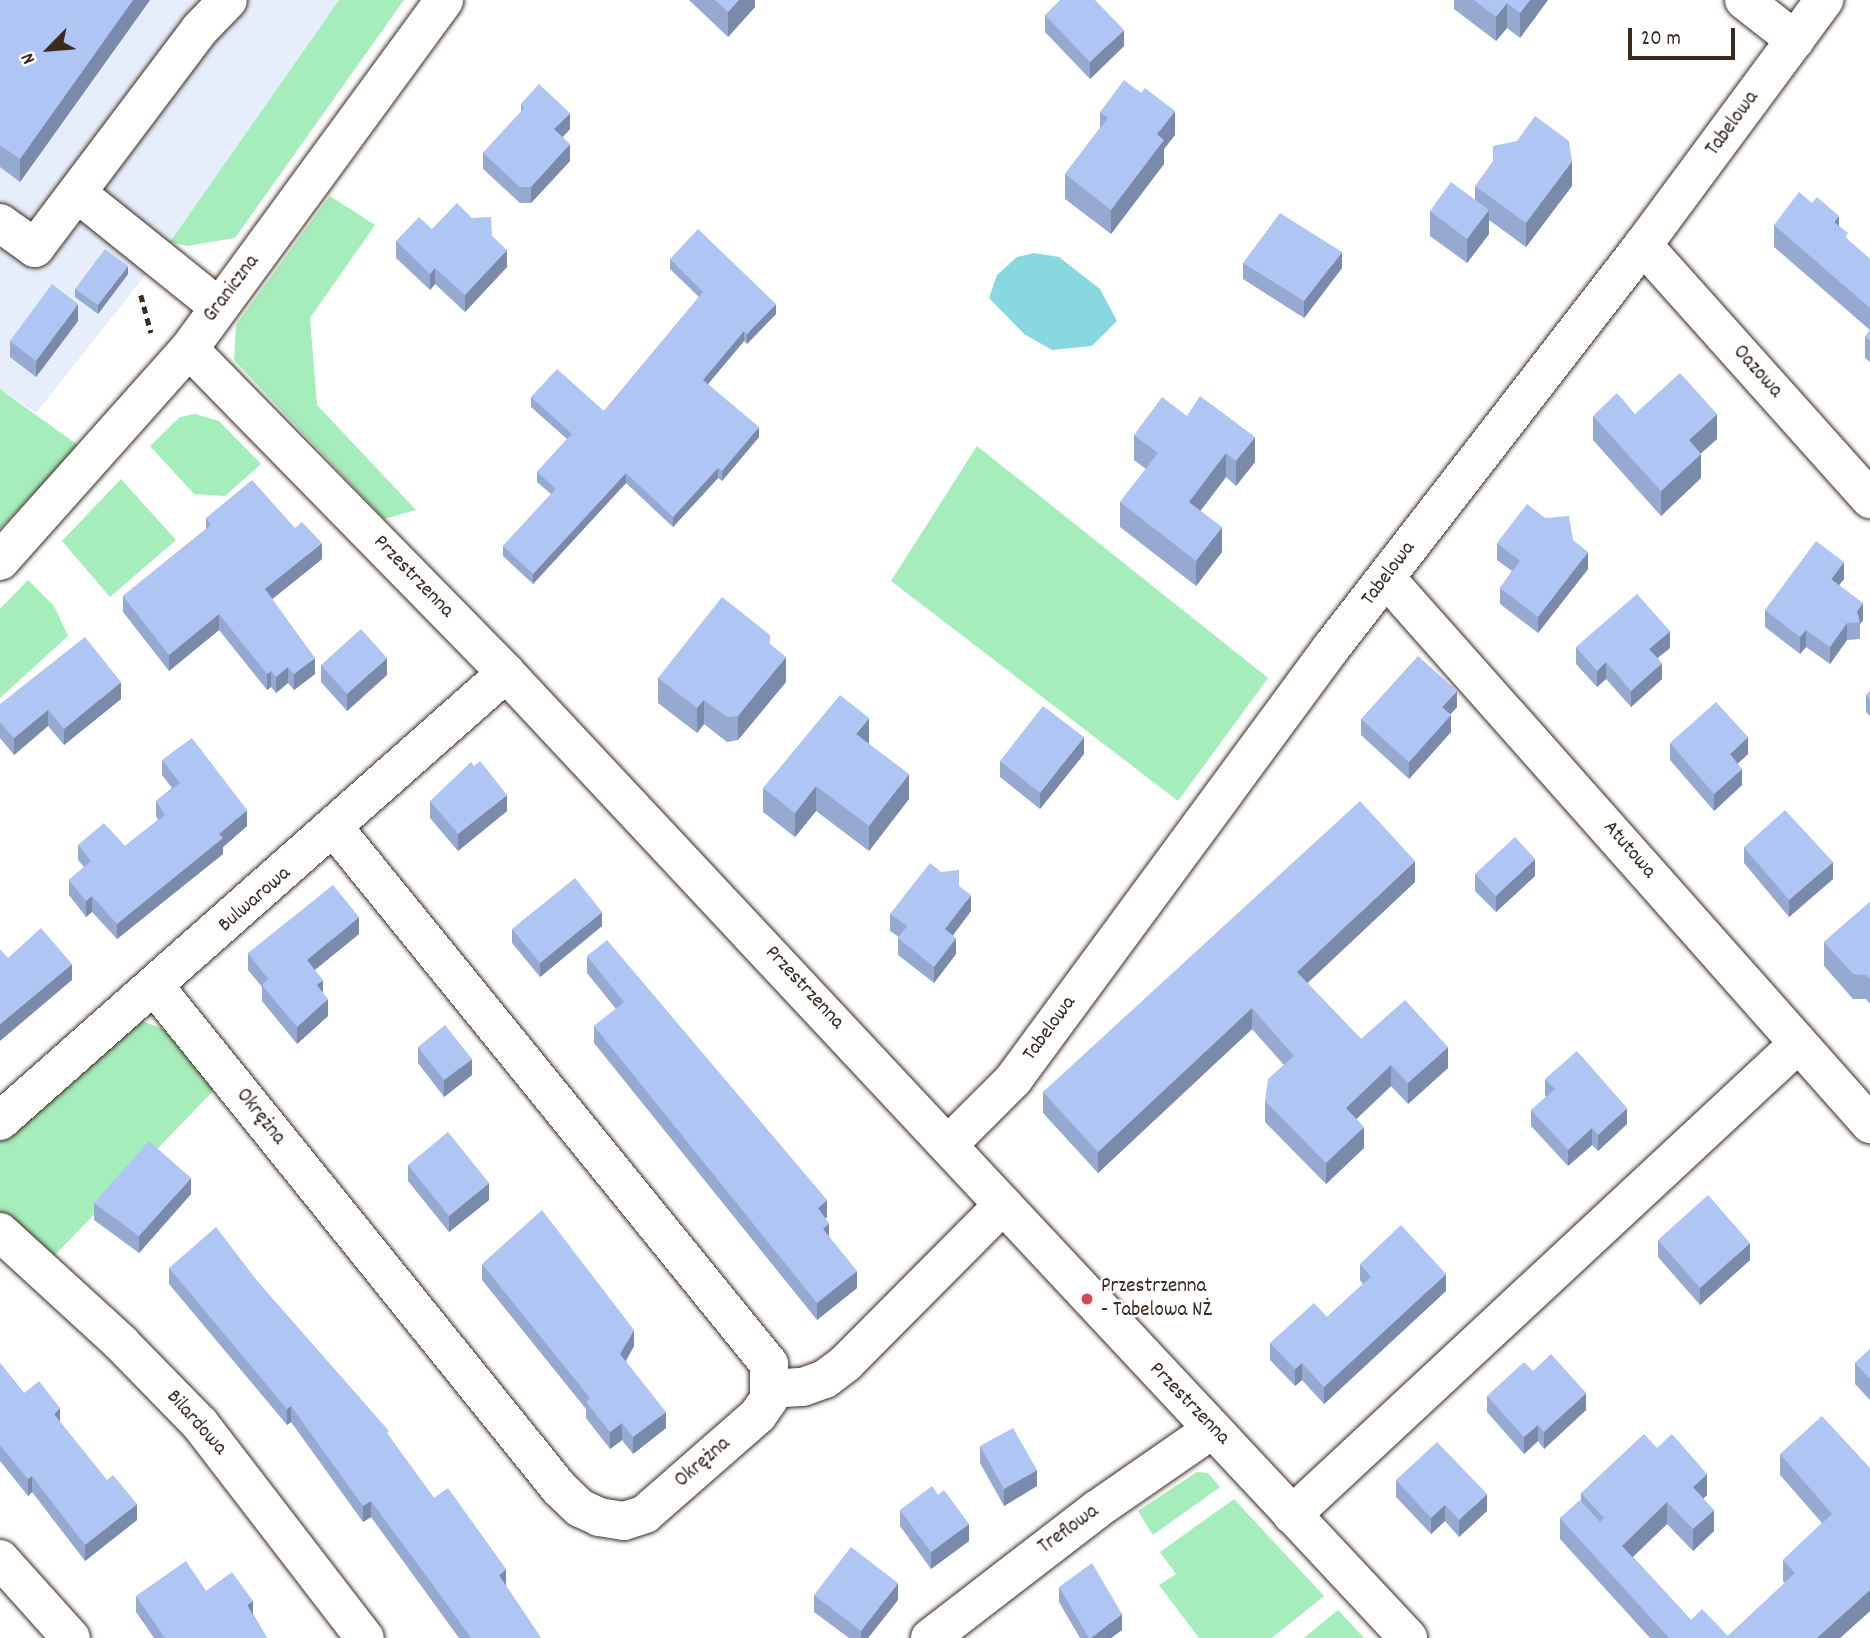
<!DOCTYPE html>
<meta charset="utf-8">
<style>
body{margin:0}
#map{position:relative;width:1870px;height:1638px;overflow:hidden;background:#fff;font-family:Dekko,sans-serif}
div>[style]{position:absolute}
.built>*{inset:0;background:#e7eefb}
.green>*{inset:0;background:#a5edbb}
.water>*{inset:0;background:#87d9df}
.path>*{height:4.5px;margin-top:-2.25px;transform-origin:0;background:repeating-linear-gradient(90deg,#3b2a1e 0 7px,transparent 0 12px)}
.roads{filter:drop-shadow(0 0 2px #3b2a1e) drop-shadow(0 0 2px #3b2a1e)}
.minor>*{height:38px;margin:-19px;padding:0 19px;transform-origin:19px;border-radius:19px;background:#fff}
.wall>*{inset:0;background:#96a9d1}
.shaded-wall>*{inset:0;background:#7a8aaa}
.building>*{inset:0;background:#afc5f3}
.dots>*{width:19px;height:19px;translate:-50% -50%;box-sizing:border-box;border:4px solid #fff;border-radius:50%}
span{translate:-50% -50%;white-space:nowrap;text-align:center;line-height:1.15;-webkit-text-stroke:5px #fff;paint-order:stroke}
.street-label{font-size:21px;color:#3b2a1e}
.poi-label{font-size:21px;color:#3b2a1e}
.left{translate:0 -50%;text-align:left}
.north{position:absolute;left:14px;top:14px;width:70px;height:70px;-webkit-text-stroke:5px #fff;paint-order:stroke;rotate:245deg;font-size:19px;font-weight:700;line-height:28px;text-align:center;color:#3b2a1e}
.north::after{content:'';display:block;margin:auto;width:24px;height:32px;background:#3b2a1e;clip-path:polygon(50% 0,100% 100%,50% 72%,0 100%)}
.scale{position:absolute;left:1628px;top:28px;width:107px;height:32px;box-sizing:border-box;border:4px solid #3b2a1e;border-top:0;padding-left:9px;font-size:21px;line-height:24px;white-space:nowrap;color:#3b2a1e;-webkit-text-stroke:5px #fff;paint-order:stroke}
</style>
<div id="map">
<div class="built">
<i style="clip-path:polygon(0 0,339px 0,159px 258px,36px 413px,0 389px)"></i>
</div>
<div class="green">
<i style="clip-path:polygon(339px 0,404px 0,235px 238px,187px 246px,170px 242px)"></i>
<i style="clip-path:polygon(330px 196px,375px 225px,310px 318px,317px 405px,416px 510px,384px 519px,234px 360px,236px 325px)"></i>
<i style="clip-path:polygon(0 389px,79px 446px,0 529px)"></i>
<i style="clip-path:polygon(195px 414px,219px 421px,261px 464px,225px 496px,194px 494px,150px 446px,180px 417px)"></i>
<i style="clip-path:polygon(977px 446px,1268px 678px,1178px 801px,891px 581px)"></i>
<i style="clip-path:polygon(121px 479px,176px 540px,110px 597px,62px 541px)"></i>
<i style="clip-path:polygon(28px 580px,54px 606px,68px 636px,0 698px,0 609px)"></i>
<i style="clip-path:polygon(139px 1020px,169px 1031px,217px 1087px,53px 1257px,0 1216px,0 1134px)"></i>
<i style="clip-path:polygon(1197px 1472px,1208px 1473px,1220px 1487px,1153px 1535px,1138px 1511px)"></i>
<i style="clip-path:polygon(1234px 1499px,1324px 1596px,1272px 1638px,1199px 1638px,1159px 1585px,1176px 1574px,1160px 1552px)"></i>
<i style="clip-path:polygon(1338px 1610px,1364px 1638px,1304px 1638px)"></i>
</div>
<div class="water">
<i style="clip-path:polygon(1034px 253px,1059px 257px,1100px 289px,1117px 321px,1092px 346px,1052px 350px,1024px 334px,989px 298px,997px 275px,1017px 257px)"></i>
</div>
<div class="path">
<i style="left:141px;top:295px;width:39px;rotate:75deg"></i>
</div>
<div class="roads">
<div class="minor">
<i style="left:1744px;top:0;width:65px;rotate:38.1deg"></i>
<i style="left:77px;top:193px;width:182px;rotate:38.8deg"></i>
<i style="left:0;top:223px;width:43px;rotate:35.5deg"></i>
<i style="left:35px;top:248px;width:274px;rotate:-53deg"></i>
<i style="left:200px;top:29px;width:40px;rotate:-46deg"></i>
<i style="left:1643px;top:245px;width:341px;rotate:48.2deg"></i>
<i style="left:189px;top:349px;width:453px;rotate:45.6deg"></i>
<i style="left:506px;top:673px;width:1321px;rotate:46.93deg"></i>
<i style="left:0;top:561px;width:284px;rotate:-48.3deg"></i>
<i style="left:189px;top:349px;width:432px;rotate:-53.8deg"></i>
<i style="left:1386px;top:578px;width:730px;rotate:48.44deg"></i>
<i style="left:156px;top:988px;width:642px;rotate:51.13deg"></i>
<i style="left:559px;top:1488px;width:29px;rotate:44deg"></i>
<i style="left:580px;top:1508px;width:21px;rotate:25deg"></i>
<i style="left:599px;top:1517px;width:25px;rotate:9deg"></i>
<i style="left:624px;top:1521px;width:22px;rotate:-18deg"></i>
<i style="left:645px;top:1514px;width:150px;rotate:-41.2deg"></i>
<i style="left:758px;top:1415px;width:19px;rotate:-55deg"></i>
<i style="left:769px;top:1399px;width:35px;rotate:-90deg"></i>
<i style="left:769px;top:1364px;width:689px;rotate:-129.05deg"></i>
<i style="left:0;top:1121px;width:676px;rotate:-41.52deg"></i>
<i style="left:949px;top:1144px;width:91px;rotate:-45deg"></i>
<i style="left:1013px;top:1080px;width:536px;rotate:-53.64deg"></i>
<i style="left:1331px;top:648px;width:510px;rotate:-52.25deg"></i>
<i style="left:1643px;top:245px;width:305px;rotate:-53.5deg"></i>
<i style="left:0;top:1232px;width:164px;rotate:42.5deg"></i>
<i style="left:121px;top:1343px;width:113px;rotate:45.7deg"></i>
<i style="left:200px;top:1424px;width:270px;rotate:52.4deg"></i>
<i style="left:771px;top:1389px;width:32px;rotate:-4deg"></i>
<i style="left:803px;top:1387px;width:23px;rotate:-20deg"></i>
<i style="left:825px;top:1379px;width:26px;rotate:-37deg"></i>
<i style="left:846px;top:1363px;width:223px;rotate:-45.2deg"></i>
<i style="left:1292px;top:1515px;width:691px;rotate:-42.95deg"></i>
<i style="left:0;top:1559px;width:106px;rotate:48.1deg"></i>
<i style="left:930px;top:1638px;width:210px;rotate:-37.6deg"></i>
<i style="left:1096px;top:1510px;width:142px;rotate:-34.7deg"></i>
</div>
</div>
<div class="wall">
<i style="clip-path:polygon(0 0,150px 0,20px 182px,0 167px)"></i>
<i style="clip-path:polygon(689px 0,755px 0,755px 7px,728px 37px)"></i>
<i style="clip-path:polygon(1454px 0,1548px 0,1520px 38px,1507px 28px,1496px 41px,1454px 9px)"></i>
<i style="clip-path:polygon(1045px 15px,1124px 46px,1090px 79px,1045px 32px)"></i>
<i style="clip-path:polygon(521px 104px,570px 129px,563px 137px,570px 161px,531px 203px,520px 203px,483px 169px,483px 153px,521px 112px)"></i>
<i style="clip-path:polygon(1100px 112px,1175px 135px,1164px 149px,1164px 164px,1111px 234px,1065px 199px,1065px 174px,1100px 128px)"></i>
<i style="clip-path:polygon(1475px 186px,1572px 186px,1526px 247px,1489px 220px,1489px 234px,1467px 263px,1430px 236px,1430px 211px,1475px 200px)"></i>
<i style="clip-path:polygon(1774px 225px,1839px 226px,1848px 240px,1870px 259px,1870px 362px,1865px 358px,1865px 337px,1870px 330px,1774px 247px)"></i>
<i style="clip-path:polygon(432px 229px,492px 236px,507px 267px,465px 312px,435px 284px,430px 290px,396px 258px,396px 241px)"></i>
<i style="clip-path:polygon(670px 259px,776px 314px,747px 344px,744px 341px,708px 384px,759px 437px,722px 481px,718px 478px,673px 527px,626px 483px,533px 584px,503px 556px,503px 546px,551px 494px,537px 482px,537px 472px,567px 439px,531px 407px,531px 397px,604px 411px,699px 297px,670px 269px)"></i>
<i style="clip-path:polygon(1243px 263px,1342px 268px,1304px 318px,1243px 279px)"></i>
<i style="clip-path:polygon(128px 274px,98px 314px,75px 297px,75px 289px)"></i>
<i style="clip-path:polygon(78px 321px,36px 377px,10px 357px,10px 341px)"></i>
<i style="clip-path:polygon(1635px 414px,1717px 439px,1701px 453px,1701px 478px,1661px 516px,1593px 440px,1593px 416px)"></i>
<i style="clip-path:polygon(1187px 416px,1255px 462px,1236px 486px,1226px 477px,1200px 511px,1222px 552px,1196px 586px,1120px 527px,1120px 502px,1146px 469px,1134px 460px,1134px 435px)"></i>
<i style="clip-path:polygon(206px 518px,322px 559px,272px 599px,315px 674px,294px 690px,288px 683px,276px 693px,271px 687px,267px 690px,219px 630px,169px 671px,123px 612px,123px 596px,206px 529px)"></i>
<i style="clip-path:polygon(1573px 540px,1588px 569px,1538px 633px,1500px 604px,1500px 588px,1512px 571px,1497px 560px,1497px 543px)"></i>
<i style="clip-path:polygon(1844px 579px,1839px 585px,1863px 620px,1860px 624px,1860px 639px,1847px 640px,1830px 664px,1806px 647px,1800px 654px,1765px 627px,1765px 610px)"></i>
<i style="clip-path:polygon(770px 644px,786px 682px,738px 740px,727px 742px,704px 724px,697px 733px,658px 703px,658px 678px)"></i>
<i style="clip-path:polygon(1576px 647px,1670px 648px,1657px 658px,1662px 679px,1631px 707px,1606px 679px,1597px 687px,1576px 664px)"></i>
<i style="clip-path:polygon(321px 665px,387px 675px,347px 711px,321px 682px)"></i>
<i style="clip-path:polygon(1870px 691px,1870px 716px,1866px 712px,1866px 695px)"></i>
<i style="clip-path:polygon(121px 699px,64px 745px,48px 726px,14px 755px,0 738px,0 704px)"></i>
<i style="clip-path:polygon(1457px 707px,1450px 714px,1451px 732px,1409px 779px,1361px 735px,1361px 719px)"></i>
<i style="clip-path:polygon(869px 742px,868px 743px,909px 799px,869px 851px,816px 811px,795px 837px,763px 812px,763px 788px)"></i>
<i style="clip-path:polygon(1670px 743px,1748px 754px,1738px 763px,1742px 785px,1714px 811px,1670px 760px)"></i>
<i style="clip-path:polygon(1084px 754px,1040px 809px,1000px 777px,1000px 761px)"></i>
<i style="clip-path:polygon(162px 760px,247px 826px,223px 847px,223px 854px,117px 939px,92px 912px,86px 917px,69px 895px,69px 880px,84px 867px,78px 860px,78px 845px,125px 846px,158px 820px,156px 816px,156px 801px,172px 788px,162px 775px)"></i>
<i style="clip-path:polygon(430px 801px,507px 811px,458px 851px,430px 818px)"></i>
<i style="clip-path:polygon(1744px 847px,1833px 879px,1789px 917px,1744px 863px)"></i>
<i style="clip-path:polygon(1475px 874px,1535px 876px,1496px 912px,1475px 891px)"></i>
<i style="clip-path:polygon(1415px 882px,1307px 983px,1361px 1039px,1448px 1068px,1408px 1104px,1391px 1086px,1356px 1119px,1364px 1148px,1326px 1184px,1265px 1122px,1265px 1101px,1284px 1065px,1252px 1029px,1098px 1173px,1043px 1113px,1043px 1092px)"></i>
<i style="clip-path:polygon(959px 886px,971px 911px,953px 935px,956px 954px,934px 983px,898px 955px,898px 938px,899px 937px,890px 931px,890px 914px)"></i>
<i style="clip-path:polygon(1870px 902px,1870px 1004px,1866px 999px,1853px 999px,1824px 966px,1824px 942px)"></i>
<i style="clip-path:polygon(602px 926px,540px 977px,512px 943px,512px 929px)"></i>
<i style="clip-path:polygon(359px 934px,315px 970px,323px 993px,328px 1016px,297px 1044px,262px 1001px,262px 987px,248px 970px,248px 953px)"></i>
<i style="clip-path:polygon(587px 956px,827px 1217px,825px 1219px,829px 1236px,857px 1288px,817px 1320px,594px 1043px,594px 1026px,616px 1009px,587px 973px)"></i>
<i style="clip-path:polygon(418px 1047px,472px 1075px,444px 1097px,418px 1063px)"></i>
<i style="clip-path:polygon(1545px 1079px,1627px 1124px,1598px 1151px,1592px 1145px,1568px 1166px,1531px 1126px,1531px 1110px,1546px 1097px,1545px 1095px)"></i>
<i style="clip-path:polygon(408px 1165px,489px 1200px,449px 1232px,408px 1181px)"></i>
<i style="clip-path:polygon(191px 1194px,139px 1253px,94px 1220px,94px 1203px)"></i>
<i style="clip-path:polygon(1658px 1240px,1750px 1260px,1700px 1305px,1658px 1257px)"></i>
<i style="clip-path:polygon(482px 1264px,634px 1346px,626px 1361px,666px 1428px,633px 1454px,622px 1440px,610px 1449px,586px 1418px,586px 1409px,482px 1280px)"></i>
<i style="clip-path:polygon(1360px 1264px,1446px 1291px,1324px 1404px,1302px 1380px,1295px 1386px,1270px 1360px,1270px 1343px,1327px 1317px,1363px 1284px,1360px 1280px)"></i>
<i style="clip-path:polygon(169px 1268px,258px 1282px,389px 1437px,434px 1498px,506px 1586px,541px 1638px,459px 1638px,371px 1517px,363px 1522px,291px 1422px,287px 1425px,169px 1284px)"></i>
<i style="clip-path:polygon(1870px 1349px,1870px 1400px,1855px 1384px,1855px 1363px)"></i>
<i style="clip-path:polygon(0 1363px,24px 1393px,60px 1422px,137px 1520px,85px 1561px,32px 1492px,28px 1496px,0 1461px)"></i>
<i style="clip-path:polygon(1487px 1396px,1586px 1410px,1544px 1449px,1538px 1441px,1524px 1454px,1487px 1412px)"></i>
<i style="clip-path:polygon(980px 1446px,1037px 1486px,1004px 1506px,980px 1463px)"></i>
<i style="clip-path:polygon(1657px 1448px,1707px 1495px,1703px 1499px,1714px 1531px,1693px 1551px,1667px 1524px,1633px 1557px,1691px 1620px,1728px 1636px,1785px 1583px,1783px 1581px,1783px 1560px,1822px 1523px,1780px 1475px,1780px 1454px,1870px 1468px,1870px 1611px,1840px 1638px,1650px 1638px,1560px 1539px,1560px 1518px,1581px 1501px,1581px 1493px)"></i>
<i style="clip-path:polygon(1396px 1480px,1487px 1511px,1459px 1537px,1445px 1521px,1431px 1534px,1396px 1497px)"></i>
<i style="clip-path:polygon(938px 1495px,969px 1541px,931px 1569px,900px 1526px,900px 1510px)"></i>
<i style="clip-path:polygon(1059px 1587px,1122px 1630px,1111px 1638px,1080px 1638px,1059px 1602px)"></i>
<i style="clip-path:polygon(206px 1591px,253px 1614px,267px 1638px,154px 1638px,136px 1612px,136px 1596px)"></i>
<i style="clip-path:polygon(814px 1595px,898px 1600px,868px 1638px,849px 1638px,814px 1612px)"></i>
</div>
<div class="shaded-wall">
<i style="clip-path:polygon(133px 0,150px 0,20px 182px,20px 159px)"></i>
<i style="clip-path:polygon(739px 0,755px 0,755px 7px,728px 37px,728px 12px)"></i>
<i style="clip-path:polygon(1530px 0,1548px 0,1520px 38px,1520px 13px)"></i>
<i style="clip-path:polygon(1507px 3px,1507px 28px,1496px 41px,1496px 17px)"></i>
<i style="clip-path:polygon(1124px 30px,1124px 46px,1090px 79px,1090px 62px)"></i>
<i style="clip-path:polygon(1175px 111px,1175px 135px,1164px 149px,1164px 164px,1111px 234px,1111px 210px,1157px 134px)"></i>
<i style="clip-path:polygon(570px 113px,570px 129px,554px 146px,554px 129px)"></i>
<i style="clip-path:polygon(570px 144px,570px 161px,531px 203px,531px 187px)"></i>
<i style="clip-path:polygon(1572px 161px,1572px 186px,1526px 247px,1526px 223px)"></i>
<i style="clip-path:polygon(1489px 210px,1489px 234px,1467px 263px,1467px 239px)"></i>
<i style="clip-path:polygon(1839px 216px,1839px 237px,1834px 222px)"></i>
<i style="clip-path:polygon(507px 250px,507px 267px,465px 312px,465px 295px)"></i>
<i style="clip-path:polygon(1342px 252px,1342px 268px,1304px 318px,1304px 301px)"></i>
<i style="clip-path:polygon(128px 266px,128px 274px,98px 314px,98px 305px)"></i>
<i style="clip-path:polygon(435px 268px,435px 284px,430px 290px,430px 274px)"></i>
<i style="clip-path:polygon(78px 304px,78px 321px,36px 377px,36px 361px)"></i>
<i style="clip-path:polygon(776px 304px,776px 314px,747px 344px,747px 334px)"></i>
<i style="clip-path:polygon(744px 331px,744px 341px,703px 390px,703px 380px)"></i>
<i style="clip-path:polygon(1717px 414px,1717px 439px,1689px 464px,1689px 440px)"></i>
<i style="clip-path:polygon(759px 427px,759px 437px,722px 481px,722px 471px)"></i>
<i style="clip-path:polygon(1255px 437px,1255px 462px,1236px 486px,1236px 461px)"></i>
<i style="clip-path:polygon(1226px 453px,1226px 477px,1189px 526px,1189px 502px)"></i>
<i style="clip-path:polygon(1701px 454px,1701px 478px,1661px 516px,1661px 491px)"></i>
<i style="clip-path:polygon(718px 468px,718px 478px,673px 527px,673px 517px)"></i>
<i style="clip-path:polygon(626px 473px,626px 483px,533px 584px,533px 574px)"></i>
<i style="clip-path:polygon(1222px 527px,1222px 552px,1196px 586px,1196px 561px)"></i>
<i style="clip-path:polygon(322px 543px,322px 559px,265px 605px,265px 589px)"></i>
<i style="clip-path:polygon(1588px 552px,1588px 569px,1538px 633px,1538px 617px)"></i>
<i style="clip-path:polygon(1844px 562px,1844px 579px,1831px 595px,1831px 579px)"></i>
<i style="clip-path:polygon(1863px 603px,1863px 620px,1860px 624px,1857px 611px)"></i>
<i style="clip-path:polygon(219px 614px,219px 630px,169px 671px,169px 655px)"></i>
<i style="clip-path:polygon(1847px 623px,1847px 640px,1830px 664px,1830px 647px)"></i>
<i style="clip-path:polygon(1806px 630px,1806px 647px,1800px 654px,1800px 637px)"></i>
<i style="clip-path:polygon(1670px 631px,1670px 648px,1649px 665px,1649px 649px)"></i>
<i style="clip-path:polygon(786px 657px,786px 682px,738px 740px,738px 716px)"></i>
<i style="clip-path:polygon(315px 658px,315px 674px,294px 690px,294px 674px)"></i>
<i style="clip-path:polygon(387px 658px,387px 675px,347px 711px,347px 694px)"></i>
<i style="clip-path:polygon(1606px 662px,1606px 679px,1597px 687px,1597px 671px)"></i>
<i style="clip-path:polygon(1662px 663px,1662px 679px,1631px 707px,1631px 691px)"></i>
<i style="clip-path:polygon(288px 667px,288px 683px,276px 693px,276px 677px)"></i>
<i style="clip-path:polygon(271px 671px,271px 687px,267px 690px,267px 674px)"></i>
<i style="clip-path:polygon(121px 682px,121px 699px,64px 745px,64px 729px)"></i>
<i style="clip-path:polygon(1457px 691px,1457px 707px,1442px 724px,1442px 707px)"></i>
<i style="clip-path:polygon(704px 700px,704px 724px,697px 733px,697px 708px)"></i>
<i style="clip-path:polygon(48px 710px,48px 726px,14px 755px,14px 738px)"></i>
<i style="clip-path:polygon(1451px 715px,1451px 732px,1409px 779px,1409px 762px)"></i>
<i style="clip-path:polygon(869px 718px,869px 742px,856px 759px,856px 734px)"></i>
<i style="clip-path:polygon(1084px 737px,1084px 754px,1040px 809px,1040px 793px)"></i>
<i style="clip-path:polygon(1748px 737px,1748px 754px,1730px 771px,1730px 754px)"></i>
<i style="clip-path:polygon(1742px 769px,1742px 785px,1714px 811px,1714px 794px)"></i>
<i style="clip-path:polygon(909px 774px,909px 799px,869px 851px,869px 826px)"></i>
<i style="clip-path:polygon(816px 786px,816px 811px,795px 837px,795px 813px)"></i>
<i style="clip-path:polygon(507px 795px,507px 811px,458px 851px,458px 834px)"></i>
<i style="clip-path:polygon(247px 810px,247px 826px,223px 847px,223px 854px,117px 939px,117px 924px)"></i>
<i style="clip-path:polygon(1535px 859px,1535px 876px,1496px 912px,1496px 896px)"></i>
<i style="clip-path:polygon(1415px 861px,1415px 882px,1297px 993px,1297px 972px)"></i>
<i style="clip-path:polygon(1833px 862px,1833px 879px,1789px 917px,1789px 900px)"></i>
<i style="clip-path:polygon(971px 895px,971px 911px,945px 946px,945px 929px)"></i>
<i style="clip-path:polygon(92px 896px,92px 912px,86px 917px,86px 901px)"></i>
<i style="clip-path:polygon(602px 912px,602px 926px,540px 977px,540px 963px)"></i>
<i style="clip-path:polygon(359px 917px,359px 934px,307px 976px,307px 960px)"></i>
<i style="clip-path:polygon(956px 938px,956px 954px,934px 983px,934px 967px)"></i>
<i style="clip-path:polygon(72px 964px,72px 980px,0 1041px,0 1024px)"></i>
<i style="clip-path:polygon(323px 980px,323px 996px,317px 985px)"></i>
<i style="clip-path:polygon(328px 999px,328px 1016px,297px 1044px,297px 1027px)"></i>
<i style="clip-path:polygon(1252px 1008px,1252px 1029px,1098px 1173px,1098px 1152px)"></i>
<i style="clip-path:polygon(1448px 1047px,1448px 1068px,1408px 1104px,1408px 1083px)"></i>
<i style="clip-path:polygon(472px 1059px,472px 1075px,444px 1097px,444px 1080px)"></i>
<i style="clip-path:polygon(1391px 1065px,1391px 1086px,1346px 1129px,1346px 1108px)"></i>
<i style="clip-path:polygon(1627px 1108px,1627px 1124px,1598px 1151px,1598px 1135px)"></i>
<i style="clip-path:polygon(1364px 1127px,1364px 1148px,1326px 1184px,1326px 1163px)"></i>
<i style="clip-path:polygon(1592px 1128px,1592px 1145px,1568px 1166px,1568px 1150px)"></i>
<i style="clip-path:polygon(191px 1178px,191px 1194px,139px 1253px,139px 1236px)"></i>
<i style="clip-path:polygon(489px 1183px,489px 1200px,449px 1232px,449px 1216px)"></i>
<i style="clip-path:polygon(827px 1200px,827px 1217px,818px 1225px,818px 1208px)"></i>
<i style="clip-path:polygon(829px 1223px,829px 1240px,823px 1229px)"></i>
<i style="clip-path:polygon(1750px 1243px,1750px 1260px,1700px 1305px,1700px 1288px)"></i>
<i style="clip-path:polygon(857px 1271px,857px 1288px,817px 1320px,817px 1303px)"></i>
<i style="clip-path:polygon(1446px 1274px,1446px 1291px,1324px 1404px,1324px 1387px)"></i>
<i style="clip-path:polygon(634px 1330px,634px 1346px,620px 1370px,620px 1354px)"></i>
<i style="clip-path:polygon(1302px 1363px,1302px 1380px,1295px 1386px,1295px 1369px)"></i>
<i style="clip-path:polygon(1586px 1393px,1586px 1410px,1544px 1449px,1544px 1432px)"></i>
<i style="clip-path:polygon(291px 1406px,291px 1422px,287px 1425px,287px 1409px)"></i>
<i style="clip-path:polygon(60px 1408px,60px 1424px,54px 1414px)"></i>
<i style="clip-path:polygon(666px 1412px,666px 1428px,633px 1454px,633px 1437px)"></i>
<i style="clip-path:polygon(622px 1423px,622px 1440px,610px 1449px,610px 1432px)"></i>
<i style="clip-path:polygon(1538px 1425px,1538px 1441px,1524px 1454px,1524px 1437px)"></i>
<i style="clip-path:polygon(1037px 1470px,1037px 1486px,1004px 1506px,1004px 1489px)"></i>
<i style="clip-path:polygon(1707px 1474px,1707px 1495px,1693px 1508px,1693px 1487px)"></i>
<i style="clip-path:polygon(32px 1476px,32px 1492px,28px 1496px,28px 1479px)"></i>
<i style="clip-path:polygon(1487px 1494px,1487px 1511px,1459px 1537px,1459px 1520px)"></i>
<i style="clip-path:polygon(371px 1501px,371px 1517px,363px 1522px,363px 1506px)"></i>
<i style="clip-path:polygon(1667px 1502px,1667px 1524px,1622px 1567px,1622px 1546px)"></i>
<i style="clip-path:polygon(137px 1504px,137px 1520px,85px 1561px,85px 1545px)"></i>
<i style="clip-path:polygon(1445px 1505px,1445px 1521px,1431px 1534px,1431px 1518px)"></i>
<i style="clip-path:polygon(1714px 1510px,1714px 1531px,1693px 1551px,1693px 1529px)"></i>
<i style="clip-path:polygon(969px 1524px,969px 1541px,931px 1569px,931px 1552px)"></i>
<i style="clip-path:polygon(506px 1569px,506px 1586px,499px 1591px,499px 1575px)"></i>
<i style="clip-path:polygon(898px 1583px,898px 1600px,868px 1638px,861px 1638px,861px 1631px)"></i>
<i style="clip-path:polygon(1870px 1590px,1870px 1611px,1840px 1638px,1817px 1638px)"></i>
<i style="clip-path:polygon(253px 1601px,253px 1617px,247px 1605px)"></i>
<i style="clip-path:polygon(1122px 1614px,1122px 1630px,1111px 1638px,1091px 1638px)"></i>
</div>
<div class="building">
<i style="clip-path:polygon(0 0,133px 0,20px 159px,0 145px)"></i>
<i style="clip-path:polygon(715px 0,739px 0,728px 12px)"></i>
<i style="clip-path:polygon(1060px 0,1095px 0,1124px 30px,1090px 62px,1045px 15px)"></i>
<i style="clip-path:polygon(1474px 0,1530px 0,1520px 13px,1507px 3px,1496px 17px)"></i>
<i style="clip-path:polygon(1124px 80px,1141px 93px,1145px 88px,1175px 111px,1157px 134px,1164px 140px,1111px 210px,1065px 174px,1108px 118px,1100px 112px)"></i>
<i style="clip-path:polygon(539px 84px,570px 113px,554px 129px,570px 144px,531px 187px,520px 187px,483px 153px,524px 108px,521px 104px)"></i>
<i style="clip-path:polygon(1535px 116px,1569px 141px,1572px 161px,1526px 223px,1475px 186px,1493px 161px,1493px 146px,1517px 141px)"></i>
<i style="clip-path:polygon(1451px 182px,1489px 210px,1467px 239px,1430px 211px)"></i>
<i style="clip-path:polygon(1799px 192px,1812px 203px,1817px 197px,1839px 216px,1834px 222px,1848px 233px,1845px 237px,1870px 259px,1870px 308px,1774px 225px)"></i>
<i style="clip-path:polygon(457px 203px,472px 218px,491px 217px,492px 236px,507px 250px,465px 295px,435px 268px,430px 274px,396px 241px,419px 217px,432px 229px)"></i>
<i style="clip-path:polygon(1280px 213px,1342px 252px,1304px 301px,1243px 263px)"></i>
<i style="clip-path:polygon(698px 229px,776px 304px,747px 334px,744px 331px,703px 380px,759px 427px,722px 471px,718px 468px,673px 517px,626px 473px,533px 574px,503px 546px,556px 489px,537px 472px,572px 434px,531px 397px,557px 369px,604px 411px,703px 292px,670px 259px)"></i>
<i style="clip-path:polygon(105px 249px,128px 266px,98px 305px,75px 289px)"></i>
<i style="clip-path:polygon(52px 284px,78px 304px,36px 361px,10px 341px)"></i>
<i style="clip-path:polygon(1870px 329px,1870px 341px,1865px 337px)"></i>
<i style="clip-path:polygon(1680px 373px,1717px 414px,1689px 440px,1701px 454px,1661px 491px,1593px 416px,1617px 393px,1635px 414px)"></i>
<i style="clip-path:polygon(1200px 396px,1255px 437px,1236px 461px,1226px 453px,1189px 502px,1222px 527px,1196px 561px,1120px 502px,1158px 453px,1134px 435px,1162px 397px,1187px 416px)"></i>
<i style="clip-path:polygon(252px 480px,295px 528px,302px 522px,322px 543px,265px 589px,315px 658px,294px 674px,288px 667px,276px 677px,271px 671px,267px 674px,219px 614px,169px 655px,123px 596px,211px 525px,206px 518px)"></i>
<i style="clip-path:polygon(1527px 504px,1545px 518px,1569px 516px,1573px 540px,1588px 552px,1538px 617px,1500px 588px,1520px 561px,1497px 543px)"></i>
<i style="clip-path:polygon(1816px 541px,1844px 562px,1831px 579px,1863px 603px,1857px 611px,1860px 622px,1847px 623px,1830px 647px,1806px 630px,1800px 637px,1765px 610px)"></i>
<i style="clip-path:polygon(1637px 594px,1670px 631px,1649px 649px,1662px 663px,1631px 691px,1606px 662px,1597px 671px,1576px 647px)"></i>
<i style="clip-path:polygon(722px 597px,770px 635px,770px 644px,786px 657px,738px 716px,727px 717px,704px 700px,697px 708px,658px 678px)"></i>
<i style="clip-path:polygon(361px 629px,387px 658px,347px 694px,321px 665px)"></i>
<i style="clip-path:polygon(85px 637px,121px 682px,64px 729px,48px 710px,14px 738px,0 722px,0 704px)"></i>
<i style="clip-path:polygon(1418px 656px,1457px 691px,1442px 707px,1451px 715px,1409px 762px,1361px 719px)"></i>
<i style="clip-path:polygon(1870px 691px,1870px 700px,1866px 695px)"></i>
<i style="clip-path:polygon(840px 695px,869px 718px,856px 734px,909px 774px,869px 826px,816px 786px,795px 813px,763px 788px)"></i>
<i style="clip-path:polygon(1716px 702px,1748px 737px,1730px 754px,1742px 769px,1714px 794px,1670px 743px)"></i>
<i style="clip-path:polygon(1043px 706px,1084px 737px,1040px 793px,1000px 761px)"></i>
<i style="clip-path:polygon(192px 738px,247px 810px,219px 834px,223px 838px,117px 924px,92px 896px,86px 901px,69px 880px,91px 861px,78px 845px,104px 823px,125px 846px,165px 815px,156px 801px,180px 783px,162px 760px)"></i>
<i style="clip-path:polygon(480px 761px,507px 795px,458px 834px,430px 801px,471px 762px,474px 766px)"></i>
<i style="clip-path:polygon(1360px 801px,1415px 861px,1297px 972px,1361px 1039px,1405px 1000px,1448px 1047px,1408px 1083px,1391px 1065px,1346px 1108px,1364px 1127px,1326px 1163px,1265px 1101px,1268px 1079px,1294px 1056px,1252px 1008px,1098px 1152px,1043px 1092px)"></i>
<i style="clip-path:polygon(1785px 810px,1833px 862px,1789px 900px,1744px 847px)"></i>
<i style="clip-path:polygon(1515px 837px,1535px 859px,1496px 896px,1475px 874px)"></i>
<i style="clip-path:polygon(930px 863px,941px 872px,959px 870px,959px 886px,971px 895px,945px 929px,956px 938px,934px 967px,898px 938px,907px 926px,890px 914px)"></i>
<i style="clip-path:polygon(575px 878px,602px 912px,540px 963px,512px 929px)"></i>
<i style="clip-path:polygon(333px 885px,359px 917px,307px 960px,323px 980px,317px 985px,328px 999px,297px 1027px,262px 985px,268px 979px,248px 953px)"></i>
<i style="clip-path:polygon(1870px 902px,1870px 979px,1866px 975px,1853px 974px,1824px 942px)"></i>
<i style="clip-path:polygon(41px 928px,72px 964px,0 1024px,0 949px,8px 958px)"></i>
<i style="clip-path:polygon(607px 940px,827px 1200px,818px 1208px,829px 1223px,823px 1229px,857px 1271px,817px 1303px,594px 1026px,624px 1002px,587px 956px)"></i>
<i style="clip-path:polygon(445px 1025px,472px 1059px,444px 1080px,418px 1047px)"></i>
<i style="clip-path:polygon(1577px 1051px,1627px 1108px,1598px 1135px,1592px 1128px,1568px 1150px,1531px 1110px,1555px 1089px,1545px 1079px)"></i>
<i style="clip-path:polygon(448px 1132px,489px 1183px,449px 1216px,408px 1165px)"></i>
<i style="clip-path:polygon(149px 1141px,191px 1178px,139px 1236px,94px 1203px)"></i>
<i style="clip-path:polygon(1708px 1195px,1750px 1243px,1700px 1288px,1658px 1240px)"></i>
<i style="clip-path:polygon(542px 1210px,634px 1330px,620px 1354px,666px 1412px,633px 1437px,622px 1423px,610px 1432px,586px 1402px,590px 1398px,482px 1264px)"></i>
<i style="clip-path:polygon(1401px 1225px,1446px 1274px,1324px 1387px,1302px 1363px,1295px 1369px,1270px 1343px,1314px 1303px,1327px 1317px,1371px 1277px,1360px 1264px)"></i>
<i style="clip-path:polygon(216px 1227px,258px 1282px,389px 1431px,387px 1433px,434px 1498px,448px 1488px,506px 1569px,499px 1575px,541px 1638px,471px 1638px,444px 1600px,371px 1501px,363px 1506px,291px 1406px,287px 1409px,169px 1268px)"></i>
<i style="clip-path:polygon(1870px 1349px,1870px 1379px,1855px 1363px)"></i>
<i style="clip-path:polygon(1551px 1354px,1586px 1393px,1544px 1432px,1538px 1425px,1524px 1437px,1487px 1396px,1524px 1362px,1533px 1371px)"></i>
<i style="clip-path:polygon(0 1363px,24px 1393px,39px 1381px,60px 1408px,54px 1414px,107px 1480px,113px 1475px,137px 1504px,85px 1545px,32px 1476px,28px 1479px,0 1445px)"></i>
<i style="clip-path:polygon(1822px 1416px,1870px 1468px,1870px 1590px,1817px 1638px,1669px 1638px,1560px 1518px,1580px 1500px,1600px 1522px,1604px 1518px,1581px 1493px,1644px 1434px,1657px 1448px,1672px 1434px,1707px 1474px,1693px 1487px,1714px 1510px,1693px 1529px,1667px 1502px,1622px 1546px,1691px 1620px,1702px 1609px,1728px 1636px,1795px 1573px,1783px 1560px,1832px 1514px,1780px 1454px)"></i>
<i style="clip-path:polygon(1013px 1428px,1037px 1470px,1004px 1489px,980px 1446px)"></i>
<i style="clip-path:polygon(1437px 1442px,1487px 1494px,1459px 1520px,1445px 1505px,1431px 1518px,1396px 1480px)"></i>
<i style="clip-path:polygon(932px 1486px,938px 1495px,944px 1490px,969px 1524px,931px 1552px,900px 1510px)"></i>
<i style="clip-path:polygon(851px 1547px,898px 1583px,861px 1631px,814px 1595px)"></i>
<i style="clip-path:polygon(186px 1561px,206px 1591px,232px 1572px,253px 1601px,247px 1605px,267px 1638px,165px 1638px,136px 1596px)"></i>
<i style="clip-path:polygon(1092px 1563px,1122px 1614px,1091px 1638px,1089px 1638px,1059px 1587px)"></i>
</div>
<div class="dots">
<i style="left:1087px;top:1299px;background:#d1495b"></i>
</div>
<div class="street-label">
<span style="left:1733px;top:124px;rotate:-54deg">Tabelowa</span>
<span style="left:232px;top:289px;rotate:-53deg">Graniczna</span>
<span style="left:1757px;top:372px;rotate:48deg">Oazowa</span>
<span style="left:1389px;top:574px;rotate:-53deg">Tabelowa</span>
<span style="left:413px;top:577px;rotate:46deg">Przestrzenna</span>
<span style="left:1629px;top:850px;rotate:49deg">Atutowa</span>
<span style="left:255px;top:900px;rotate:-41deg">Bulwarowa</span>
<span style="left:804px;top:988px;rotate:47deg">Przestrzenna</span>
<span style="left:1050px;top:1029px;rotate:-54deg">Tabelowa</span>
<span style="left:260px;top:1117px;rotate:51deg">Okrężna</span>
<span style="left:1189px;top:1404px;rotate:46deg">Przestrzenna</span>
<span style="left:196px;top:1423px;rotate:48deg">Bilardowa</span>
<span style="left:703px;top:1463px;rotate:-41deg">Okrężna</span>
<span style="left:1069px;top:1530px;rotate:-36deg">Treflowa</span>
</div>
<div class="poi-label">
<span class="left" style="left:1101px;top:1299px">Przestrzenna<br>- Tabelowa NŻ</span>
</div>
<div class="north">N</div>
<div class="scale">20 m</div>
</div>
